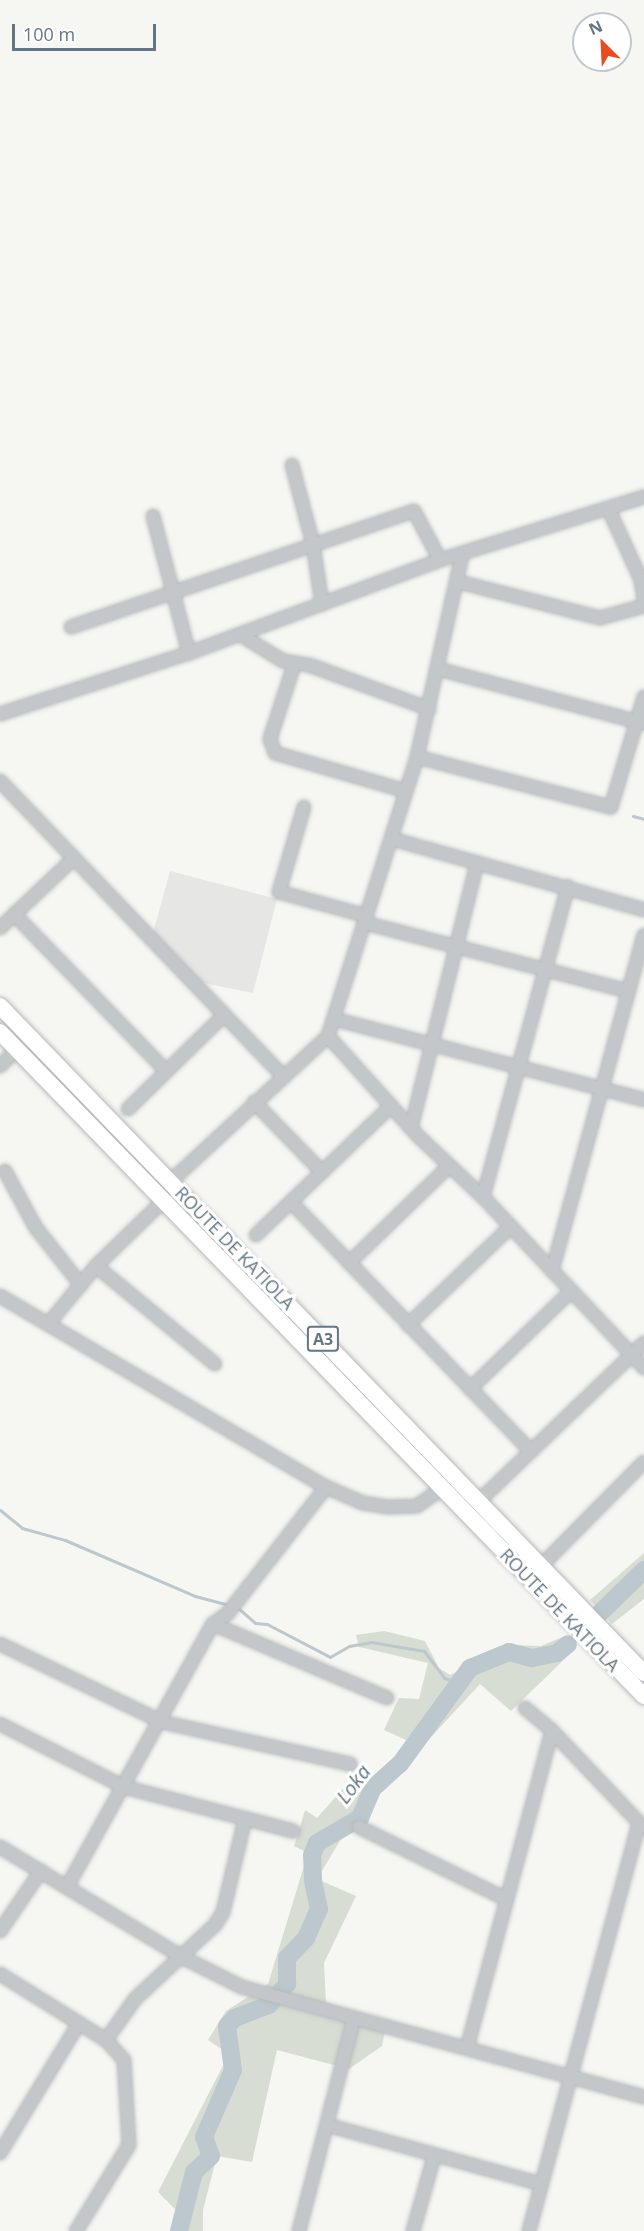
<!DOCTYPE html>
<style>
body{margin:0}
#map{position:relative;width:644px;height:2231px;overflow:hidden;background:#f6f6f2;font-family:"Open Sans",sans-serif}
div>[style]{position:absolute}
.built>*{inset:0;background:#e6e7e5}
.green>*{inset:0;background:#d7ddd3}
.stream>*{height:3px;margin:-1.5px;padding:0 1.5px;transform-origin:1.5px;border-radius:1.5px;background:#bcc8cd}
.river>*{height:18px;margin:-9px;padding:0 9px;transform-origin:9px;border-radius:9px;background:#bcc8cd}
.roads{filter:drop-shadow(0 0 2px #b6b9bc) drop-shadow(0 0 2px #b6b9bc)}
.minor>*{height:12px;margin:-6px;padding:0 6px;transform-origin:6px;border-radius:6px;background:#c3c7ca}
.highway>*{height:16px;margin:-8px;padding:0 8px;transform-origin:8px;border-radius:8px;background:#fff}
span{translate:-50% -50%;white-space:nowrap;text-align:center;line-height:1.15;-webkit-text-stroke:6px #fff;paint-order:stroke}
.shield-label span{padding:2px 4px;background:#fff;border:2px solid;border-radius:4px;-webkit-text-stroke-width:0}
.shield-label{font-size:16px;color:#647684;font-weight:700}
.street-label{font-size:18px;color:#647684}
.water-label{font-size:20px;color:#5f7881;font-style:italic}
.north{position:absolute;left:572px;top:12px;width:60px;height:60px;box-sizing:border-box;background:#fff;border:2px solid #c1c8ce;border-radius:50%;rotate:336deg;font-size:16px;font-weight:700;line-height:24px;text-align:center;color:#647684}
.north::after{content:'';display:block;margin:auto;width:21px;height:27px;background:#e94c1f;clip-path:polygon(50% 0,100% 100%,50% 72%,0 100%)}
.scale{position:absolute;left:12px;top:24px;width:144px;height:27px;box-sizing:border-box;border:3px solid #647684;border-top:0;padding-left:8px;font-size:18px;line-height:21px;white-space:nowrap;color:#647684;-webkit-text-stroke:4px #fff;paint-order:stroke}
</style>
<div id="map">
<div class="built">
<i style="clip-path:polygon(170px 871px,277px 899px,253px 993px,194px 981px,153px 933px)"></i>
</div>
<div class="green">
<i style="clip-path:polygon(644px 1553px,644px 1599px,612px 1624px,590px 1600px)"></i>
<i style="clip-path:polygon(384px 1631px,425px 1641px,439px 1668px,450px 1675px,513px 1645px,541px 1646px,565px 1636px,576px 1648px,511px 1711px,480px 1684px,349px 1826px,317px 1879px,356px 1896px,324px 1963px,326px 2003px,387px 2022px,382px 2046px,349px 2069px,277px 2050px,252px 2162px,217px 2156px,203px 2210px,203px 2231px,172px 2231px,179px 2213px,158px 2192px,229px 2054px,208px 2040px,226px 2011px,268px 1984px,308px 1853px,294px 1846px,305px 1810px,317px 1818px,357px 1773px,375px 1780px,395px 1760px,408px 1741px,384px 1730px,399px 1698px,419px 1699px,428px 1663px,359px 1647px,356px 1635px)"></i>
</div>
<div class="stream">
<i style="left:633px;top:816px;width:11px;rotate:15deg"></i>
<i style="left:0;top:1510px;width:28px;rotate:39deg"></i>
<i style="left:22px;top:1528px;width:45px;rotate:15.6deg"></i>
<i style="left:65px;top:1540px;width:142px;rotate:23.3deg"></i>
<i style="left:195px;top:1596px;width:35px;rotate:15deg"></i>
<i style="left:238px;top:1608px;width:23px;rotate:41deg"></i>
<i style="left:255px;top:1623px;width:12px;rotate:5deg"></i>
<i style="left:267px;top:1624px;width:71px;rotate:27.6deg"></i>
<i style="left:330px;top:1657px;width:22px;rotate:-30deg"></i>
<i style="left:349px;top:1646px;width:22px;rotate:-10deg"></i>
<i style="left:371px;top:1642px;width:54px;rotate:9.6deg"></i>
<i style="left:424px;top:1651px;width:34px;rotate:53deg"></i>
<i style="left:444px;top:1678px;width:15px;rotate:16deg"></i>
</div>
<div class="river">
<i style="left:600px;top:1613px;width:62px;rotate:-44.3deg"></i>
<i style="left:179px;top:2231px;width:61px;rotate:-75.7deg"></i>
<i style="left:194px;top:2172px;width:23px;rotate:-43deg"></i>
<i style="left:211px;top:2156px;width:20px;rotate:-110deg"></i>
<i style="left:204px;top:2137px;width:73px;rotate:-66.6deg"></i>
<i style="left:233px;top:2070px;width:44px;rotate:-97.8deg"></i>
<i style="left:227px;top:2026px;width:11px;rotate:-45deg"></i>
<i style="left:235px;top:2018px;width:36px;rotate:-21deg"></i>
<i style="left:269px;top:2005px;width:28px;rotate:-49deg"></i>
<i style="left:287px;top:1984px;width:26px;rotate:-90deg"></i>
<i style="left:287px;top:1958px;width:28px;rotate:-46deg"></i>
<i style="left:306px;top:1938px;width:32px;rotate:-66deg"></i>
<i style="left:319px;top:1909px;width:30px;rotate:-102deg"></i>
<i style="left:313px;top:1880px;width:25px;rotate:-92deg"></i>
<i style="left:312px;top:1855px;width:13px;rotate:-67deg"></i>
<i style="left:317px;top:1843px;width:50px;rotate:-30.2deg"></i>
<i style="left:360px;top:1818px;width:33px;rotate:-67deg"></i>
<i style="left:373px;top:1788px;width:36px;rotate:-42deg"></i>
<i style="left:400px;top:1764px;width:119px;rotate:-53.9deg"></i>
<i style="left:470px;top:1668px;width:42px;rotate:-22.3deg"></i>
<i style="left:509px;top:1652px;width:24px;rotate:15deg"></i>
<i style="left:532px;top:1658px;width:25px;rotate:-11deg"></i>
<i style="left:557px;top:1653px;width:14px;rotate:-39deg"></i>
</div>
<div class="roads">
<div class="minor">
<i style="left:292px;top:465px;width:82px;rotate:75.1deg"></i>
<i style="left:313px;top:544px;width:61px;rotate:81.5deg"></i>
<i style="left:609px;top:510px;width:77px;rotate:65.4deg"></i>
<i style="left:641px;top:580px;width:19px;rotate:81deg"></i>
<i style="left:153px;top:516px;width:142px;rotate:75.3deg"></i>
<i style="left:459px;top:582px;width:146px;rotate:14.3deg"></i>
<i style="left:600px;top:618px;width:46px;rotate:-15.3deg"></i>
<i style="left:71px;top:627px;width:362px;rotate:-18.7deg"></i>
<i style="left:414px;top:511px;width:55px;rotate:62deg"></i>
<i style="left:241px;top:635px;width:49px;rotate:31.8deg"></i>
<i style="left:283px;top:661px;width:26px;rotate:9deg"></i>
<i style="left:309px;top:665px;width:128px;rotate:20.1deg"></i>
<i style="left:294px;top:665px;width:78px;rotate:108deg"></i>
<i style="left:270px;top:739px;width:15px;rotate:70deg"></i>
<i style="left:275px;top:753px;width:136px;rotate:16.2deg"></i>
<i style="left:438px;top:669px;width:212px;rotate:14.8deg"></i>
<i style="left:0;top:714px;width:199px;rotate:-17.9deg"></i>
<i style="left:189px;top:653px;width:268px;rotate:-20.3deg"></i>
<i style="left:440px;top:560px;width:214px;rotate:-17.2deg"></i>
<i style="left:417px;top:757px;width:200px;rotate:14.5deg"></i>
<i style="left:611px;top:807px;width:115px;rotate:-73.3deg"></i>
<i style="left:0;top:781px;width:407px;rotate:46.2deg"></i>
<i style="left:304px;top:807px;width:89px;rotate:106.4deg"></i>
<i style="left:279px;top:892px;width:91px;rotate:15.3deg"></i>
<i style="left:392px;top:839px;width:262px;rotate:15.7deg"></i>
<i style="left:14px;top:914px;width:217px;rotate:45.9deg"></i>
<i style="left:365px;top:923px;width:271px;rotate:14.5deg"></i>
<i style="left:0;top:928px;width:100px;rotate:-43.4deg"></i>
<i style="left:334px;top:1019px;width:320px;rotate:14.6deg"></i>
<i style="left:328px;top:1036px;width:133px;rotate:48deg"></i>
<i style="left:417px;top:1135px;width:91px;rotate:43.2deg"></i>
<i style="left:483px;top:1197px;width:235px;rotate:46.7deg"></i>
<i style="left:0;top:1066px;width:24px;rotate:-45deg"></i>
<i style="left:254px;top:1102px;width:98px;rotate:45.8deg"></i>
<i style="left:128px;top:1109px;width:134px;rotate:-44.4deg"></i>
<i style="left:411px;top:1128px;width:273px;rotate:-76deg"></i>
<i style="left:5px;top:1171px;width:65px;rotate:61.5deg"></i>
<i style="left:36px;top:1228px;width:73px;rotate:51.7deg"></i>
<i style="left:170px;top:1182px;width:215px;rotate:-42.7deg"></i>
<i style="left:328px;top:1036px;width:293px;rotate:-72.3deg"></i>
<i style="left:417px;top:757px;width:206px;rotate:-77.4deg"></i>
<i style="left:483px;top:1197px;width:322px;rotate:-74.7deg"></i>
<i style="left:291px;top:1202px;width:346px;rotate:46.1deg"></i>
<i style="left:256px;top:1235px;width:187px;rotate:-43.7deg"></i>
<i style="left:349px;top:1263px;width:139px;rotate:-44.1deg"></i>
<i style="left:96px;top:1266px;width:154px;rotate:39.5deg"></i>
<i style="left:552px;top:1271px;width:348px;rotate:-74.7deg"></i>
<i style="left:0;top:1296px;width:378px;rotate:30.4deg"></i>
<i style="left:326px;top:1487px;width:40px;rotate:23.4deg"></i>
<i style="left:363px;top:1503px;width:26px;rotate:9deg"></i>
<i style="left:389px;top:1507px;width:28px;rotate:-2deg"></i>
<i style="left:417px;top:1506px;width:32px;rotate:-35deg"></i>
<i style="left:49px;top:1323px;width:74px;rotate:-50.5deg"></i>
<i style="left:96px;top:1266px;width:95px;rotate:-44.1deg"></i>
<i style="left:408px;top:1325px;width:140px;rotate:-43.8deg"></i>
<i style="left:470px;top:1389px;width:139px;rotate:-44.1deg"></i>
<i style="left:478px;top:1502px;width:230px;rotate:-43.8deg"></i>
<i style="left:541px;top:1566px;width:146px;rotate:-45.3deg"></i>
<i style="left:213px;top:1624px;width:189px;rotate:23deg"></i>
<i style="left:0;top:1644px;width:180px;rotate:25.7deg"></i>
<i style="left:162px;top:1722px;width:193px;rotate:12.6deg"></i>
<i style="left:525px;top:1708px;width:35px;rotate:40deg"></i>
<i style="left:552px;top:1731px;width:134px;rotate:46.5deg"></i>
<i style="left:0;top:1724px;width:139px;rotate:26.9deg"></i>
<i style="left:124px;top:1787px;width:175px;rotate:14.6deg"></i>
<i style="left:359px;top:1827px;width:164px;rotate:26.1deg"></i>
<i style="left:0;top:1847px;width:215px;rotate:31.1deg"></i>
<i style="left:184px;top:1958px;width:65px;rotate:26.6deg"></i>
<i style="left:242px;top:1987px;width:417px;rotate:15.3deg"></i>
<i style="left:67px;top:1887px;width:301px;rotate:-61deg"></i>
<i style="left:213px;top:1624px;width:19px;rotate:-36deg"></i>
<i style="left:228px;top:1613px;width:160px;rotate:-52.1deg"></i>
<i style="left:0;top:1931px;width:73px;rotate:-55.7deg"></i>
<i style="left:0;top:1974px;width:125px;rotate:31.9deg"></i>
<i style="left:106px;top:2040px;width:27px;rotate:48deg"></i>
<i style="left:124px;top:2060px;width:85px;rotate:86.6deg"></i>
<i style="left:129px;top:2145px;width:101px;rotate:121.6deg"></i>
<i style="left:106px;top:2040px;width:50px;rotate:-54.7deg"></i>
<i style="left:135px;top:1999px;width:109px;rotate:-42.8deg"></i>
<i style="left:215px;top:1925px;width:15px;rotate:-58deg"></i>
<i style="left:223px;top:1912px;width:96px;rotate:-76.7deg"></i>
<i style="left:467px;top:2048px;width:328px;rotate:-75deg"></i>
<i style="left:327px;top:2125px;width:222px;rotate:15.4deg"></i>
<i style="left:0;top:2153px;width:152px;rotate:-58.7deg"></i>
<i style="left:299px;top:2231px;width:220px;rotate:-75.5deg"></i>
<i style="left:413px;top:2231px;width:77px;rotate:-74.2deg"></i>
<i style="left:529px;top:2231px;width:423px;rotate:-74.9deg"></i>
</div>
<div class="highway">
<i style="left:0;top:1006px;width:927px;rotate:46.01deg"></i>
<i style="left:0;top:1032px;width:925px;rotate:45.88deg"></i>
</div>
</div>
<div class="shield-label">
<span style="left:323px;top:1339px">A3</span>
</div>
<div class="street-label">
<span style="left:235px;top:1248px;rotate:46deg">ROUTE DE KATIOLA</span>
<span style="left:560px;top:1610px;rotate:46deg">ROUTE DE KATIOLA</span>
</div>
<div class="water-label">
<span style="left:353px;top:1784px;rotate:-53deg">Loka</span>
</div>
<div class="north">N</div>
<div class="scale">100 m</div>
</div>
